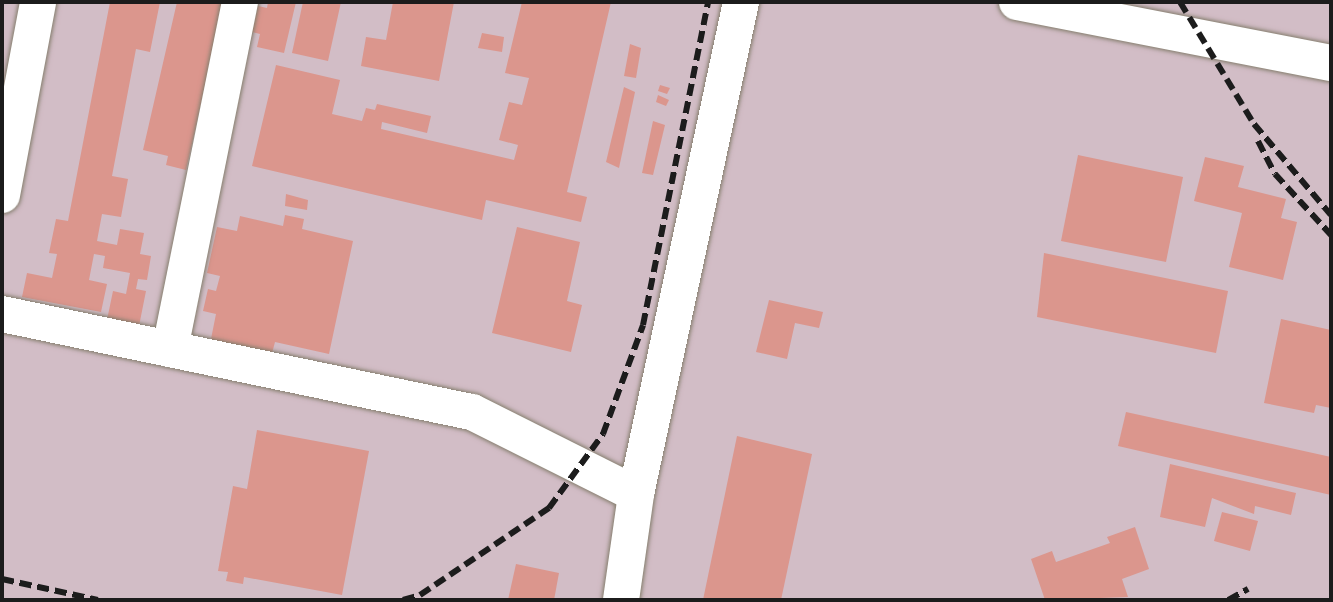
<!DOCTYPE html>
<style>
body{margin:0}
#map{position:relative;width:1333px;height:602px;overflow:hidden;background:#eee1c0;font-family:"EB Garamond",serif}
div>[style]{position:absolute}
.industrial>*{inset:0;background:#d2bdc6}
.building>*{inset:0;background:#db968d}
.roads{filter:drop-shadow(0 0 2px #857e6e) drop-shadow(0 0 2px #857e6e)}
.minor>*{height:36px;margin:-18px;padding:0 18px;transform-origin:18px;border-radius:18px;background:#fff}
.rail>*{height:6px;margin-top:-3px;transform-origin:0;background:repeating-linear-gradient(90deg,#1c1c1c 0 12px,transparent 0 18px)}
span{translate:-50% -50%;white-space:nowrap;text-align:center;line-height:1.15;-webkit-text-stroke:7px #f7f3e8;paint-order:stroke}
.frame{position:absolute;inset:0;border:4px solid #1c1c1c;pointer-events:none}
</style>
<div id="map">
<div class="industrial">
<i style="clip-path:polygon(2px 2px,1331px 2px,1331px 600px,2px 600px)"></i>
</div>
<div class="building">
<i style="clip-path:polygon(110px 2px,160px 2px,150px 52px,136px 49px,112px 176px,128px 179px,121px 217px,102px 214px,97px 241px,117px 245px,120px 229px,144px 233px,140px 254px,151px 256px,147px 280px,138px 279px,136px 289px,146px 291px,139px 326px,107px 320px,113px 291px,126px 294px,130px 273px,103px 268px,105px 256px,94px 254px,89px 280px,107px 284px,101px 312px,22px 297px,27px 273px,52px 278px,57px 254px,49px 253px,56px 219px,68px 221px)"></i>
<i style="clip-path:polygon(177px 2px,224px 2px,186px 170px,166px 165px,168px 156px,143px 150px)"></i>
<i style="clip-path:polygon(268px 2px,296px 2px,284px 53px,257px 47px,260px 34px,252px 32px,258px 6px,267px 8px)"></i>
<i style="clip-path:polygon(303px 2px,341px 2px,328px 61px,292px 53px)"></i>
<i style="clip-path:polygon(393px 2px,454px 2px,439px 81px,361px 66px,366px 37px,386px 40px)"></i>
<i style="clip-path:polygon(522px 2px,611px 2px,567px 192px,587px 197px,581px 222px,486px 200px,482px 220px,252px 166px,276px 65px,340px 80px,332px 114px,362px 121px,366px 108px,375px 110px,377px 104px,431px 116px,427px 133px,382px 122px,381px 129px,514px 160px,518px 145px,499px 140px,509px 102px,522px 105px,529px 78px,505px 73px)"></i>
<i style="clip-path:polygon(482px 33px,504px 37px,502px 52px,478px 48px)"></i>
<i style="clip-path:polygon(630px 44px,641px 48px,636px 78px,624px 76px)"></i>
<i style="clip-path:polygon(660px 85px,670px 88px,667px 94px,658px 91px)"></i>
<i style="clip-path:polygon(624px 87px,635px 92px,619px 168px,606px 162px)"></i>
<i style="clip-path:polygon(658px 95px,669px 100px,666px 106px,656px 102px)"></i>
<i style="clip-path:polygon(653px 121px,665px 125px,653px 175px,642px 173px)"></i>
<i style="clip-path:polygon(1078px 155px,1183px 177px,1166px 262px,1061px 241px)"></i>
<i style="clip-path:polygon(1205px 157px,1244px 166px,1238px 187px,1286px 199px,1281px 218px,1297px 222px,1283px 280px,1229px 267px,1242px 213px,1194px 201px)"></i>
<i style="clip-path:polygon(286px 194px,308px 200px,307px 210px,285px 206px)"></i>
<i style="clip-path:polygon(285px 215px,304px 219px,302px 229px,353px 241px,329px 354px,275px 342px,271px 357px,210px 344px,216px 314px,203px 311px,208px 289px,216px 291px,220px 276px,207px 273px,217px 227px,237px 231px,240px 216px,283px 226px)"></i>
<i style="clip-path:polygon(517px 227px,580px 242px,567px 301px,582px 305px,571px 352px,492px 333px)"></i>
<i style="clip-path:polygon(1044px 253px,1228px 291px,1216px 353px,1037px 317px)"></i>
<i style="clip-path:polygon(769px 300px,823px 312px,819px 328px,795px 323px,787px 359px,756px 352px)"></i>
<i style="clip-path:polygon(1281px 319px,1331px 330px,1331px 408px,1316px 405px,1314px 413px,1264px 403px)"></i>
<i style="clip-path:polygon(1126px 412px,1331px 457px,1331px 495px,1118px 446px)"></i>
<i style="clip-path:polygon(257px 430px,369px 451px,342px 595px,244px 577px,243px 584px,226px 581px,228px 572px,218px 571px,233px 486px,247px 489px)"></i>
<i style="clip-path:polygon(737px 436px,812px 454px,781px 600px,703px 600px)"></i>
<i style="clip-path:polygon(1170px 464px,1296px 493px,1291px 515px,1255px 506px,1254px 514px,1212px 498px,1205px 527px,1160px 517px)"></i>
<i style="clip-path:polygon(1222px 512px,1258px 521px,1250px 551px,1214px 541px)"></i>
<i style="clip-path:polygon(1135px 527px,1149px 569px,1122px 579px,1128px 597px,1045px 600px,1031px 559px,1052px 551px,1056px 562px,1110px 543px,1107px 537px)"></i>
<i style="clip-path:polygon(516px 564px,559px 573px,554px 600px,508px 600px)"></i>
</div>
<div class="roads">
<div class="minor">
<i style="left:1017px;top:2px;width:320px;rotate:11deg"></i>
<i style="left:2px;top:195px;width:196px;rotate:-79.4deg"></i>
<i style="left:2px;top:314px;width:480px;rotate:11.8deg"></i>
<i style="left:472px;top:412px;width:183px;rotate:26.6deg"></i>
<i style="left:170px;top:349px;width:354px;rotate:-78.6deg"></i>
<i style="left:621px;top:600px;width:107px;rotate:-81.9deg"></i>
<i style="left:636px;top:494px;width:503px;rotate:-77.95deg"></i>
</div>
</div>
<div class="rail">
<i style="left:1180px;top:2px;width:143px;rotate:58.8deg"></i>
<i style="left:1254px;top:124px;width:119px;rotate:49.8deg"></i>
<i style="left:1258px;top:141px;width:37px;rotate:63deg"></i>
<i style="left:1275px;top:174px;width:83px;rotate:47.4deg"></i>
<i style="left:2px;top:579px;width:98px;rotate:12.3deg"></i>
<i style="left:403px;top:600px;width:18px;rotate:-16deg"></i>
<i style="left:420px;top:595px;width:156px;rotate:-34deg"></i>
<i style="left:549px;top:508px;width:92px;rotate:-53.9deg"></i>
<i style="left:603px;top:434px;width:116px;rotate:-69.8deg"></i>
<i style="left:643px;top:325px;width:329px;rotate:-78.6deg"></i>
<i style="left:1228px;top:600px;width:23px;rotate:-29deg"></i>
</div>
<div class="frame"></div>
</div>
